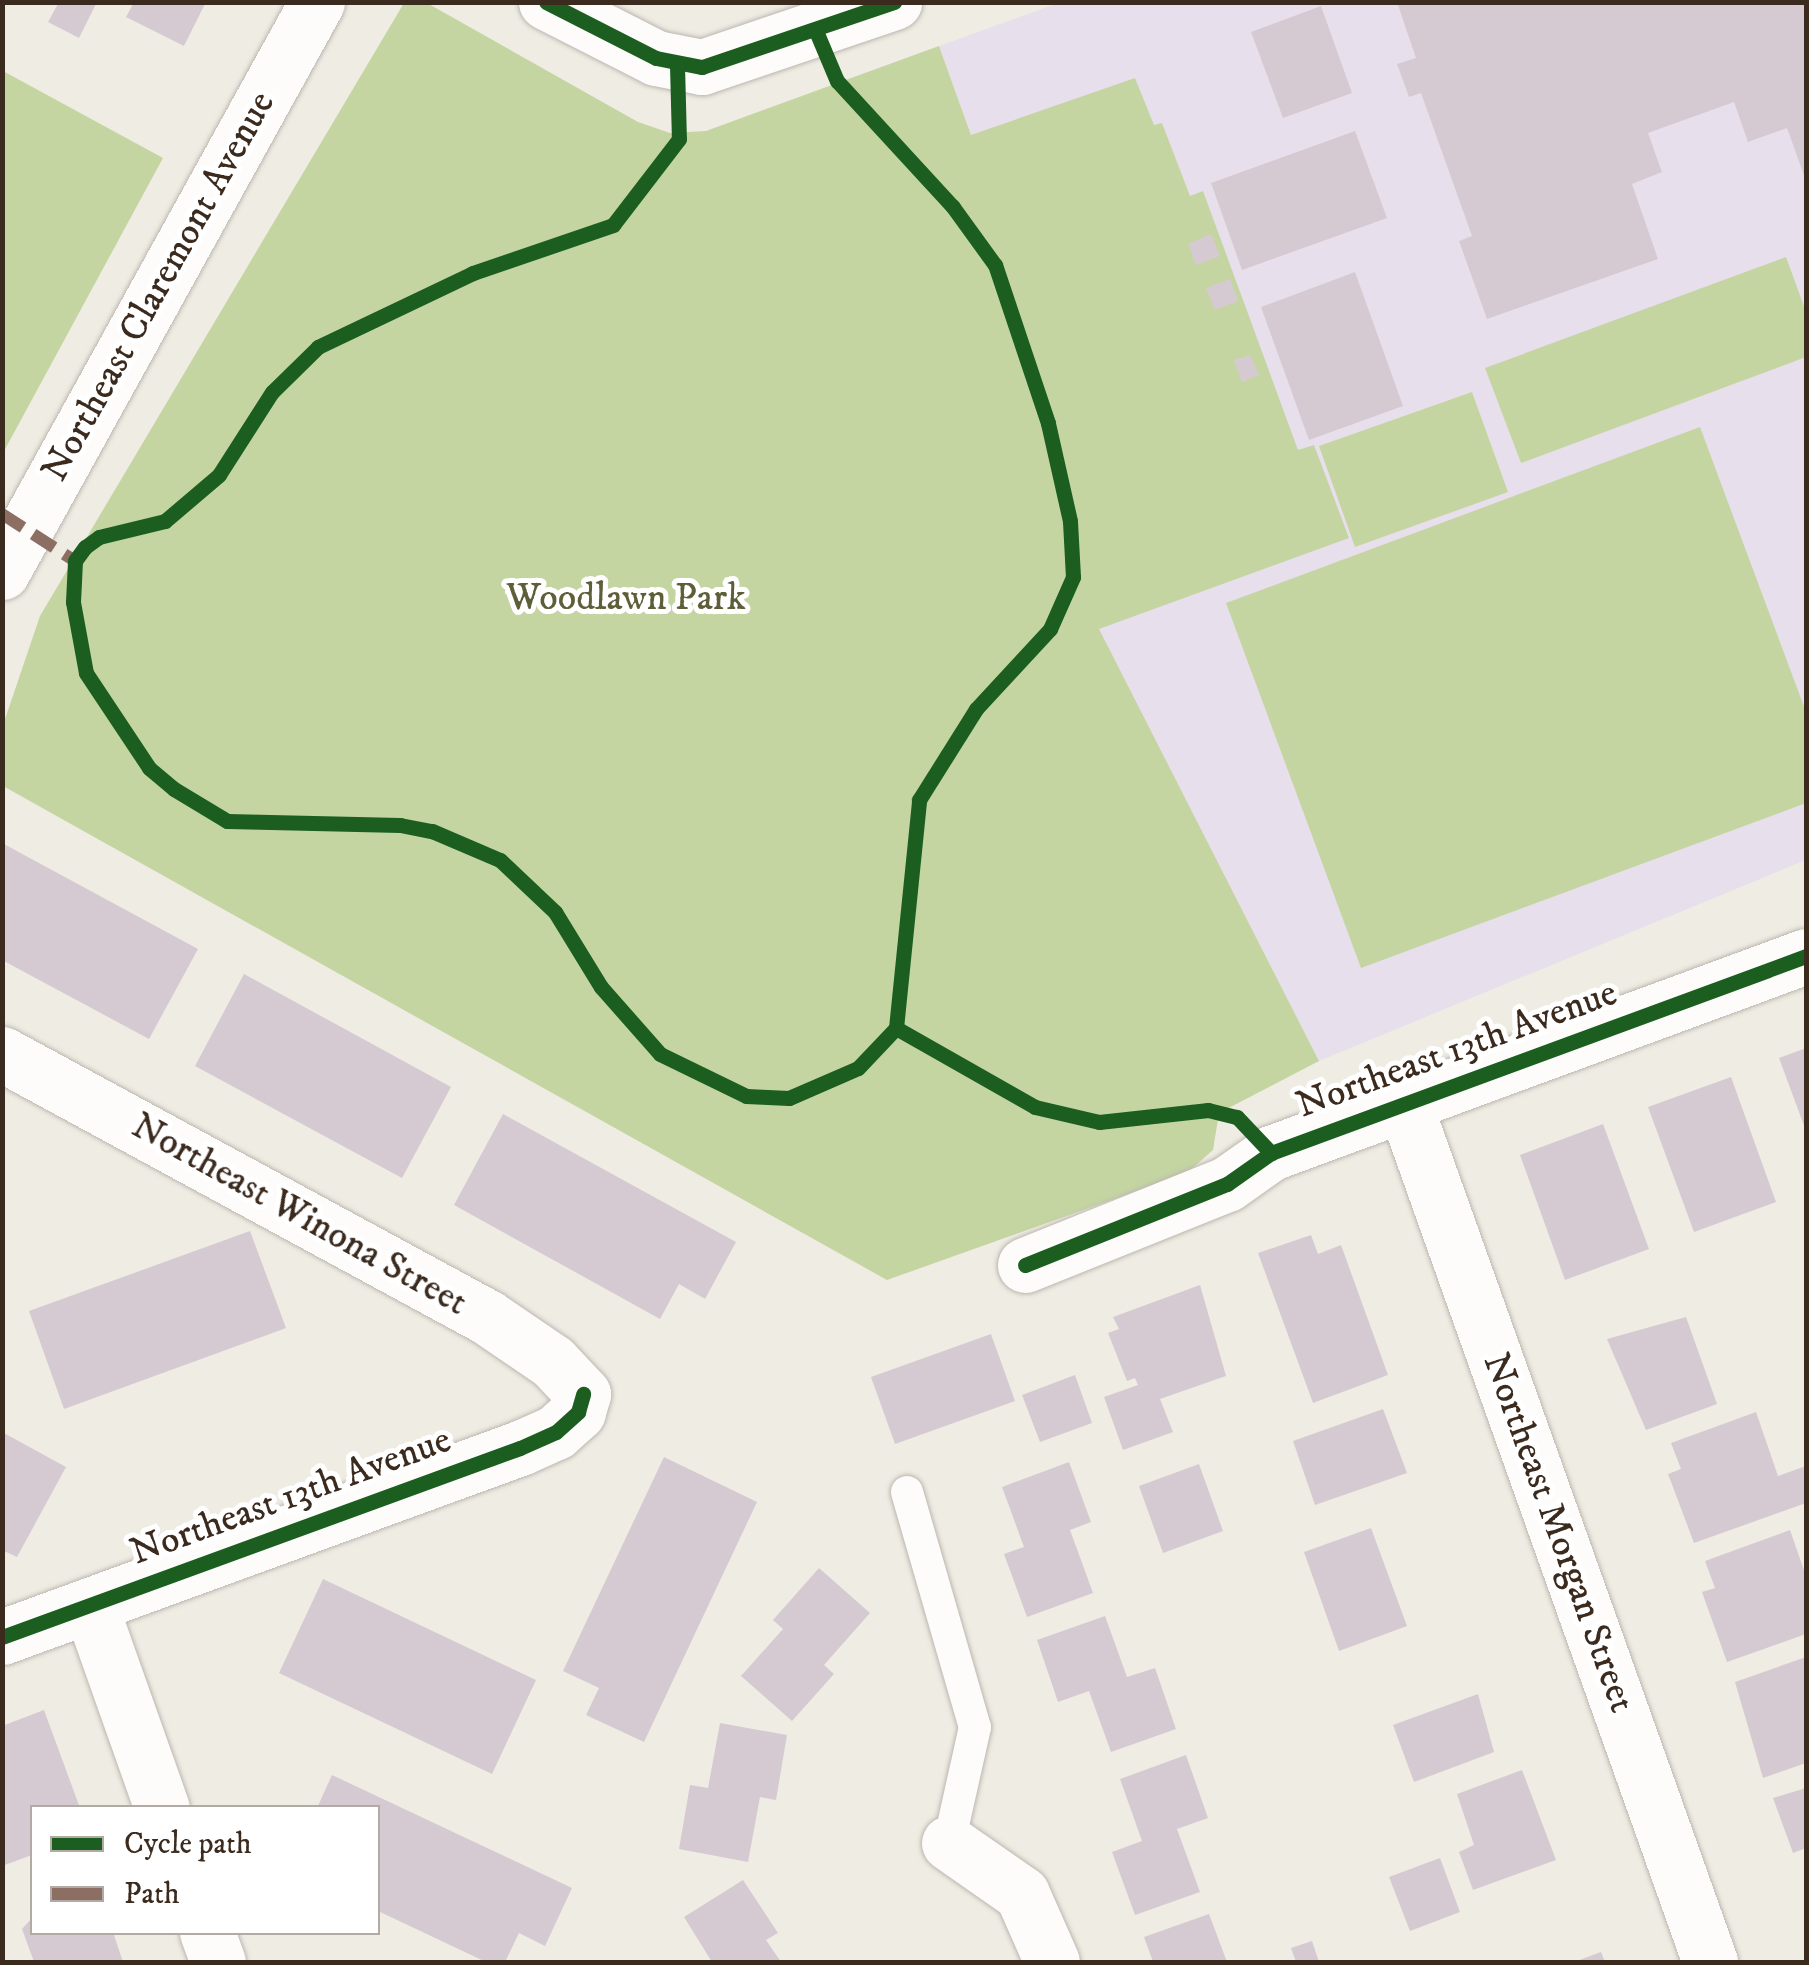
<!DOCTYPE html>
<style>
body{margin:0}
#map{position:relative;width:1809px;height:1965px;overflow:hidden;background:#efece3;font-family:"IM FELL DW Pica",serif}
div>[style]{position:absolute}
.built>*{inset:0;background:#e8dfec}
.green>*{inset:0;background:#c4d5a2}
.building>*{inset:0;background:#d6cad2}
.roads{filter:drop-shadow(0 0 2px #bbb7b0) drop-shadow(0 0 2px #bbb7b0)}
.lane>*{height:32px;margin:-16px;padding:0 16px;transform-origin:16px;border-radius:16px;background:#fdfcfb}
.street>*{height:55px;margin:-27.5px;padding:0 27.5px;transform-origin:27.5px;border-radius:27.5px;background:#fdfcfb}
.quiet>*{height:12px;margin-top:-6px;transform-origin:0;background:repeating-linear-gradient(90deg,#8d6e63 0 25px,transparent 0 37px)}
.cycleway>*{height:15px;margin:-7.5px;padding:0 7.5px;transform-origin:7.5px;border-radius:7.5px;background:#1b5e20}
span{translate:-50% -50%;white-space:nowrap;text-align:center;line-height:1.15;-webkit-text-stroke:10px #fff;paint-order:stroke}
.street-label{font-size:38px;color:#3b2a1e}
.park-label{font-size:38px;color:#5e5f39}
.frame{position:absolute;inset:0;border:5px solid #3b2a1e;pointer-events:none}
.legend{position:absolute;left:30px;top:1805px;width:350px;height:130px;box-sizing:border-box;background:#fff;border:2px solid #b1aaa5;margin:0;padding:12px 18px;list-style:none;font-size:30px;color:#3b2a1e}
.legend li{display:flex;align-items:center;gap:20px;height:50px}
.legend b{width:50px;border:2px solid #b1aaa5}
</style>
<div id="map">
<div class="built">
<i style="clip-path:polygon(1058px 3px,1806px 3px,1806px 860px,1319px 1061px,1098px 629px,971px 135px,939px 46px)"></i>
</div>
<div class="green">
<i style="clip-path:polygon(404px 3px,427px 3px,638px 122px,670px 133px,706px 131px,939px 46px,971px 135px,1135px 78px,1154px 125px,1162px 123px,1190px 196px,1203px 191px,1298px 450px,1314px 445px,1349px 538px,1099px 629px,1319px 1061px,1219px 1113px,1213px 1150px,1187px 1173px,887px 1280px,3px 786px,3px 725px,40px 616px)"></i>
<i style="clip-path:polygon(3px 71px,163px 158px,3px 453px)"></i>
<i style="clip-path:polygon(1786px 257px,1806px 312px,1806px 357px,1521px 463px,1485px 368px)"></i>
<i style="clip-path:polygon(1472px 392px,1508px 492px,1355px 547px,1319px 446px)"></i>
<i style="clip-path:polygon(1700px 427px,1806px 712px,1806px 803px,1361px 968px,1226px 603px)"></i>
</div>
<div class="building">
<i style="clip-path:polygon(59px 2px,97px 2px,79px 38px,48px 22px)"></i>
<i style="clip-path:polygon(134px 2px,206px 2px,184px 46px,126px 17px)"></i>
<i style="clip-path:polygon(1397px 2px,1806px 2px,1806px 181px,1787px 128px,1748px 142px,1734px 102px,1648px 133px,1662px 172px,1632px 184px,1658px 259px,1487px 319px,1459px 241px,1472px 236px,1421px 93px,1409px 97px,1397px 64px,1416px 58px)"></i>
<i style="clip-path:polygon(1321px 6px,1352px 93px,1283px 118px,1251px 32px)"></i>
<i style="clip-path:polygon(1355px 131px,1387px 218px,1242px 270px,1211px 183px)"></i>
<i style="clip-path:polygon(1211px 234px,1220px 256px,1196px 265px,1188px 244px)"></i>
<i style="clip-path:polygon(1355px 272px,1403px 406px,1309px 440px,1261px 307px)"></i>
<i style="clip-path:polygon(1230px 279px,1238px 301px,1215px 310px,1206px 288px)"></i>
<i style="clip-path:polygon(1250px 355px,1259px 375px,1242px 382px,1234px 360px)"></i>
<i style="clip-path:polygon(2px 843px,198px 949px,149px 1039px,2px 960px)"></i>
<i style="clip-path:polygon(244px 974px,451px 1087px,402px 1178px,195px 1066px)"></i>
<i style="clip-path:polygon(1806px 1048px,1806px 1131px,1779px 1058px)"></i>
<i style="clip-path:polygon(1731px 1077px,1776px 1202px,1694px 1232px,1648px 1107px)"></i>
<i style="clip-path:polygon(503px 1114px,736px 1242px,705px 1299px,679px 1284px,660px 1319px,454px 1205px)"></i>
<i style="clip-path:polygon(1603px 1124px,1649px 1249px,1565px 1280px,1520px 1155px)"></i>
<i style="clip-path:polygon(250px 1231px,286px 1328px,64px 1409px,29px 1311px)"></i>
<i style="clip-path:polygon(1311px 1235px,1318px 1254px,1341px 1245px,1388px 1375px,1313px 1403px,1258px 1253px)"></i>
<i style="clip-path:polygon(1200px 1285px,1226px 1376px,1160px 1399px,1173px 1432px,1123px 1450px,1104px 1397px,1138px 1385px,1135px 1378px,1127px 1381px,1108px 1333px,1119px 1329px,1113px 1317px)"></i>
<i style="clip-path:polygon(1686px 1317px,1717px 1404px,1646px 1430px,1607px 1339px)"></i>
<i style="clip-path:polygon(991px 1334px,1015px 1401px,895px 1444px,871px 1377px)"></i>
<i style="clip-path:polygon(1075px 1375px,1092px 1423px,1040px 1442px,1022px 1395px)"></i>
<i style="clip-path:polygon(1383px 1409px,1407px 1473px,1315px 1505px,1293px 1441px)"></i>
<i style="clip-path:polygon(1756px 1412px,1778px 1476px,1806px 1466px,1806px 1503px,1694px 1543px,1668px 1474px,1681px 1469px,1671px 1443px)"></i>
<i style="clip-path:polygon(2px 1432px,66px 1467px,17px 1557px,2px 1550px)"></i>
<i style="clip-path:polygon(664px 1457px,757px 1502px,644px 1742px,586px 1715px,599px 1688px,563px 1671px)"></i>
<i style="clip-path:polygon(1069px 1462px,1091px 1522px,1070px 1530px,1093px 1593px,1027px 1617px,1004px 1554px,1024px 1547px,1002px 1487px)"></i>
<i style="clip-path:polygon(1199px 1464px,1223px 1531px,1163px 1553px,1139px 1486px)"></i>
<i style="clip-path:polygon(1371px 1528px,1407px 1626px,1339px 1651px,1304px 1552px)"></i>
<i style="clip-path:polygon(1790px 1530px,1806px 1576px,1806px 1634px,1727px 1662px,1702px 1592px,1715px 1588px,1705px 1561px)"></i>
<i style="clip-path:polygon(819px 1568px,870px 1613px,824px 1665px,834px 1674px,792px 1721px,741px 1676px,783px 1629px,773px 1620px)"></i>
<i style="clip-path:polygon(323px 1579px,536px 1680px,492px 1774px,279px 1673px)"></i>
<i style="clip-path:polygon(1105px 1616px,1127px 1677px,1155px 1668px,1176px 1729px,1111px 1752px,1089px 1691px,1058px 1702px,1037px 1640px)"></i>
<i style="clip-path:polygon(1806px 1657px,1806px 1763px,1763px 1778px,1735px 1682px)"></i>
<i style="clip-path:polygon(1478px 1694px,1494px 1752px,1414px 1782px,1393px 1725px)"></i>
<i style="clip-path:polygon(44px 1710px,80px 1808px,32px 1808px,32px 1855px,2px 1866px,2px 1726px)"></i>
<i style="clip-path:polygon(720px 1723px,787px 1735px,776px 1800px,760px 1797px,748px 1862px,679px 1849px,690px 1785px,708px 1788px)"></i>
<i style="clip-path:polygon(1186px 1755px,1208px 1818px,1177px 1829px,1200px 1892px,1135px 1915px,1112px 1852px,1142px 1841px,1120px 1779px)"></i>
<i style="clip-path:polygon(1522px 1770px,1556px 1860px,1473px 1890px,1459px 1852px,1474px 1845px,1457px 1794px)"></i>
<i style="clip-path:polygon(332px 1775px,572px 1888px,545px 1946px,519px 1933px,505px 1962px,486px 1962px,378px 1911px,378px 1808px,317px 1808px)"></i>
<i style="clip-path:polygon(1806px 1788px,1806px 1848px,1793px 1853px,1773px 1798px)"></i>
<i style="clip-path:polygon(1440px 1858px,1460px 1912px,1410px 1931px,1389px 1877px)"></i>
<i style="clip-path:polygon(743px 1880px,778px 1933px,766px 1940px,781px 1962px,712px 1962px,684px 1917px)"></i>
<i style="clip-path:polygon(1209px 1914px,1227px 1962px,1153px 1962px,1144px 1937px)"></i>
<i style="clip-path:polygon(32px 1918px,32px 1932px,113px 1932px,123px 1962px,34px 1962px,22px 1929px)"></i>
<i style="clip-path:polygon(1312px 1941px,1319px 1962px,1296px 1962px,1291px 1948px)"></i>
<i style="clip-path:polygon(1601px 1952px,1605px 1962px,1574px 1962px)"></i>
</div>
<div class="roads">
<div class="lane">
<i style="left:907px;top:1492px;width:245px;rotate:73.9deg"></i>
<i style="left:975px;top:1727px;width:119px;rotate:102.6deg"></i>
</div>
<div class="street">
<i style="left:546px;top:2px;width:123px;rotate:27deg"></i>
<i style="left:656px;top:58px;width:47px;rotate:11.1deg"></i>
<i style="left:702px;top:67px;width:203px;rotate:-18.7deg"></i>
<i style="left:2px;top:572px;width:651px;rotate:-61.07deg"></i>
<i style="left:2px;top:1054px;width:552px;rotate:28.47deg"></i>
<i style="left:487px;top:1317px;width:80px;rotate:34.3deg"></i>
<i style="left:553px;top:1362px;width:44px;rotate:46.8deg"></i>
<i style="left:583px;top:1394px;width:19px;rotate:106deg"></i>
<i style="left:578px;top:1412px;width:30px;rotate:138deg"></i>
<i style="left:556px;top:1432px;width:39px;rotate:156deg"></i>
<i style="left:520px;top:1448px;width:551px;rotate:159.95deg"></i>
<i style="left:1404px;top:1103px;width:912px;rotate:70.39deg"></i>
<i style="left:1025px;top:1265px;width:218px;rotate:-21.9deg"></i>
<i style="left:1227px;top:1184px;width:54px;rotate:-35.2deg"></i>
<i style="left:1271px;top:1153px;width:570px;rotate:-20.21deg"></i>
<i style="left:90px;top:1605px;width:215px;rotate:70.5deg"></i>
<i style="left:949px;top:1843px;width:89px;rotate:34.9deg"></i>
<i style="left:1022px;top:1894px;width:74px;rotate:66.2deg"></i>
<i style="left:207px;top:1932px;width:32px;rotate:70deg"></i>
</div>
</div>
<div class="quiet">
<i style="left:2px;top:514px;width:87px;rotate:32.8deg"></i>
</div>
<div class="cycleway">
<i style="left:546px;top:2px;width:123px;rotate:27deg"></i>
<i style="left:656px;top:58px;width:47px;rotate:11.1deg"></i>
<i style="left:702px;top:67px;width:203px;rotate:-18.7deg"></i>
<i style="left:677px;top:65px;width:74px;rotate:88.5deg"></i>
<i style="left:679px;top:139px;width:108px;rotate:127.5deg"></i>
<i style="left:613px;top:225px;width:148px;rotate:161.1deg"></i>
<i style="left:473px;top:273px;width:172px;rotate:154.5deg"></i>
<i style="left:318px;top:347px;width:64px;rotate:135.6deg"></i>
<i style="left:272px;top:392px;width:98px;rotate:122.6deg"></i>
<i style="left:219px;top:475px;width:71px;rotate:139.6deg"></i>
<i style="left:165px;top:521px;width:68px;rotate:166.4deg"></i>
<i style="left:99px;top:537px;width:17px;rotate:144deg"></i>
<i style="left:85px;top:547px;width:17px;rotate:126deg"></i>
<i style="left:75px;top:561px;width:41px;rotate:92.8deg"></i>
<i style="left:73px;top:602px;width:72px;rotate:79.6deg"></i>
<i style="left:86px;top:673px;width:114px;rotate:56.4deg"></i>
<i style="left:149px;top:768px;width:33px;rotate:40deg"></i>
<i style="left:174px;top:789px;width:62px;rotate:31.1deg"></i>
<i style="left:227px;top:821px;width:173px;rotate:1.3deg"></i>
<i style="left:400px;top:825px;width:33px;rotate:11deg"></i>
<i style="left:432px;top:831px;width:74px;rotate:23.1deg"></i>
<i style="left:500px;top:860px;width:76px;rotate:43.4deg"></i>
<i style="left:555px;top:912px;width:88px;rotate:58.5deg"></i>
<i style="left:601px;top:987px;width:89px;rotate:48.6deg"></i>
<i style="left:660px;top:1054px;width:96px;rotate:26deg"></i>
<i style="left:746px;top:1096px;width:43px;rotate:2.7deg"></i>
<i style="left:789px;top:1098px;width:75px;rotate:-23.5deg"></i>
<i style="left:858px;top:1068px;width:55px;rotate:-46.5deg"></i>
<i style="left:896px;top:1028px;width:229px;rotate:-84.2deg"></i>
<i style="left:919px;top:800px;width:107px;rotate:-57.9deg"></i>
<i style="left:976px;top:709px;width:109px;rotate:-47.2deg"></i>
<i style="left:1050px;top:629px;width:57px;rotate:-66.1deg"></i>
<i style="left:1073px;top:577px;width:56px;rotate:-93.1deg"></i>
<i style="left:1070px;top:521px;width:100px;rotate:-102.7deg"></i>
<i style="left:1048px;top:423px;width:167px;rotate:-108.5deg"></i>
<i style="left:995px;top:265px;width:72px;rotate:-125.9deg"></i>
<i style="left:953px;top:207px;width:171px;rotate:-132.6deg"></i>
<i style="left:837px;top:81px;width:54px;rotate:-112.8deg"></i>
<i style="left:896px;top:1028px;width:160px;rotate:29.6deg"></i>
<i style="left:1035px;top:1107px;width:66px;rotate:13.2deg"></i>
<i style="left:1099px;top:1122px;width:110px;rotate:-6.3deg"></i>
<i style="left:1208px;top:1110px;width:30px;rotate:14deg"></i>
<i style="left:1237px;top:1117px;width:50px;rotate:46.6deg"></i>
<i style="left:1025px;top:1265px;width:218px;rotate:-21.9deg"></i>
<i style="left:1227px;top:1184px;width:54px;rotate:-35.2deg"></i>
<i style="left:1271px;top:1153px;width:570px;rotate:-20.21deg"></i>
<i style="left:2px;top:1637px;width:551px;rotate:-20.05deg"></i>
<i style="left:520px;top:1448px;width:39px;rotate:-24deg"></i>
<i style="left:556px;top:1432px;width:30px;rotate:-42deg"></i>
<i style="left:578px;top:1412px;width:19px;rotate:-74deg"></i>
</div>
<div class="street-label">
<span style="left:159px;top:287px;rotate:-61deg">Northeast Claremont Avenue</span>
<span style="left:1457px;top:1050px;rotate:-20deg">Northeast 13th Avenue</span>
<span style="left:299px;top:1215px;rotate:29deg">Northeast Winona Street</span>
<span style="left:291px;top:1497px;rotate:-20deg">Northeast 13th Avenue</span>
<span style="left:1558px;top:1533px;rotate:70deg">Northeast Morgan Street</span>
</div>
<div class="park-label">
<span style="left:626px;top:599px">Woodlawn Park</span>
</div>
<div class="frame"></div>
<ul class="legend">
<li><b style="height:12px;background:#1b5e20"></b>Cycle path</li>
<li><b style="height:12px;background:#8d6e63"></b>Path</li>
</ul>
</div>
